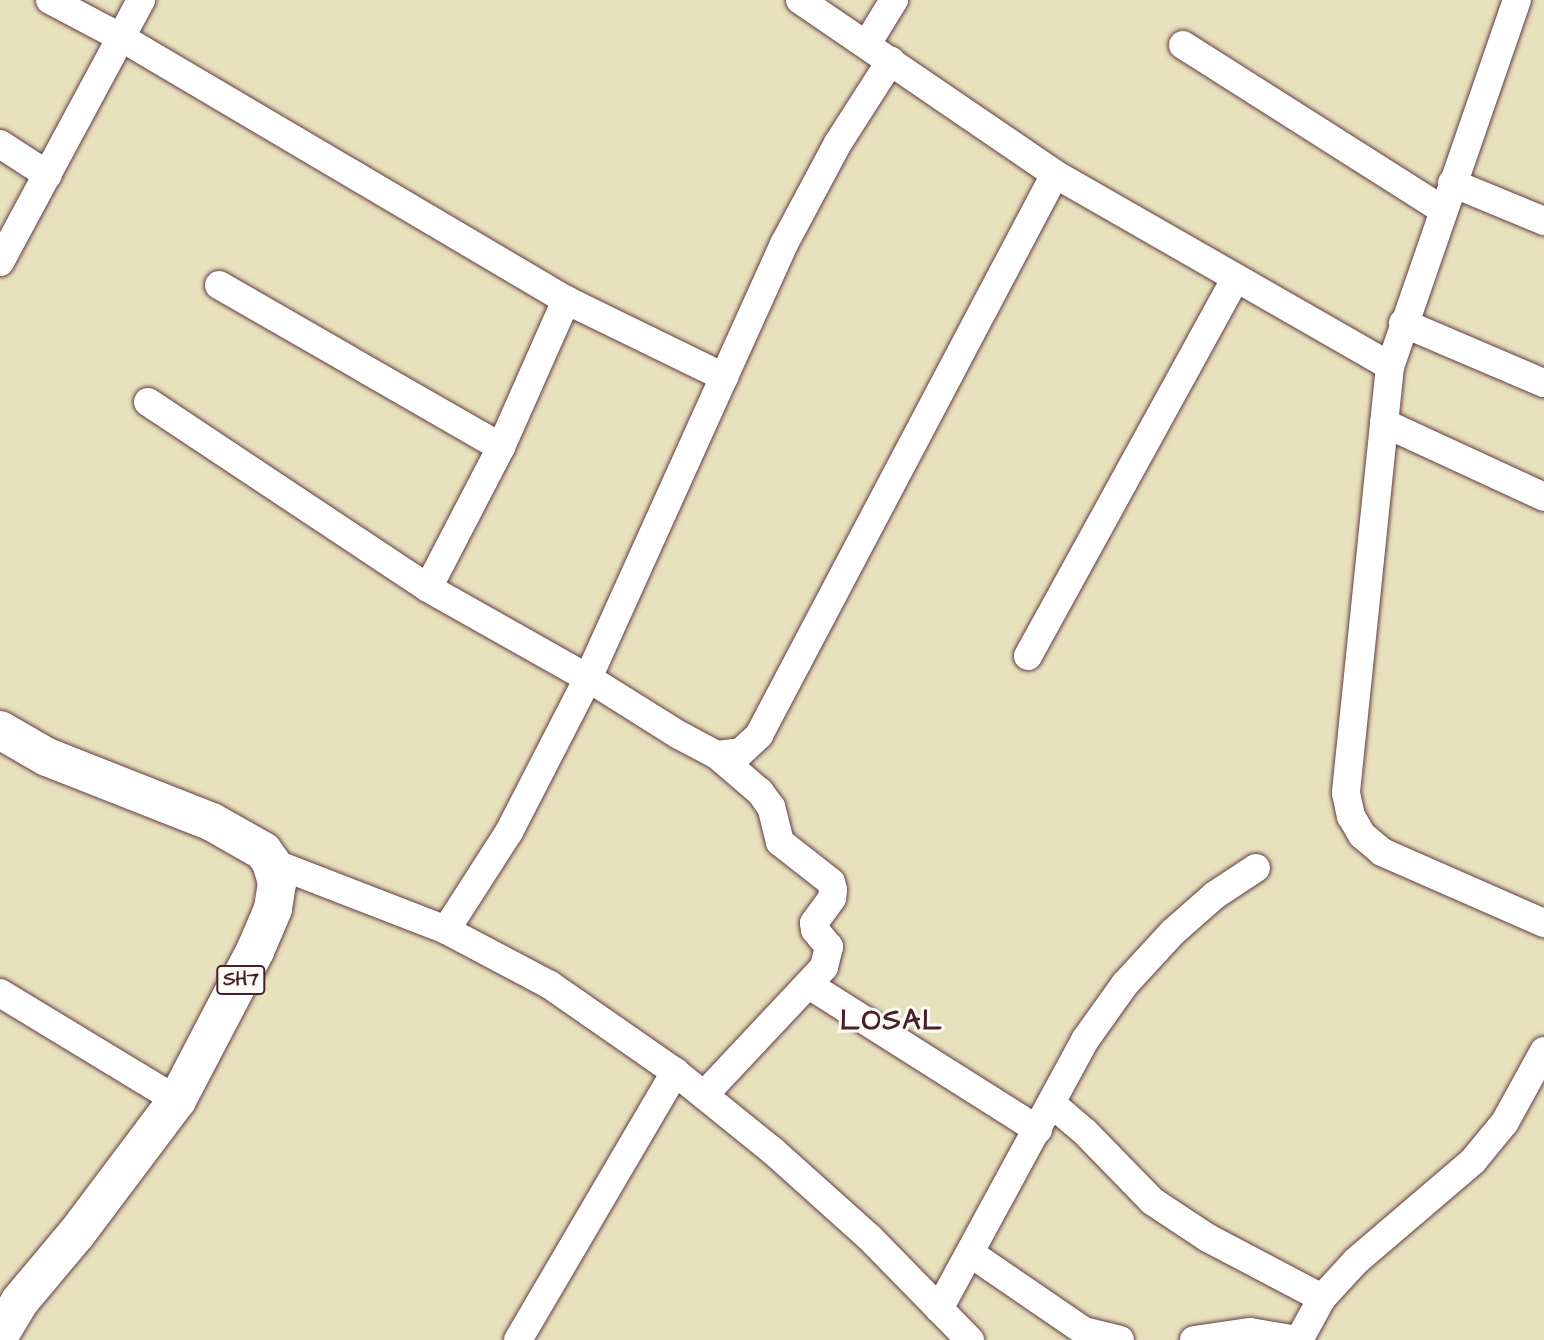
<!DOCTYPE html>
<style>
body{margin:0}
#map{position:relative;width:1544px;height:1340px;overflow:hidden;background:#e8e1bd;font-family:"Architects Daughter",sans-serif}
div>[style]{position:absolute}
.roads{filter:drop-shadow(0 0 2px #623c41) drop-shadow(0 0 2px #623c41)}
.minor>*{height:28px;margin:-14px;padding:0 14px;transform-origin:14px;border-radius:14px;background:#fff}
.primary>*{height:38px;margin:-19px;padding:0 19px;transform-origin:19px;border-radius:19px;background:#fff}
span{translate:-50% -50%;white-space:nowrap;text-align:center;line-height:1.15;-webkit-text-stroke:6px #fdfcf7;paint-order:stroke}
.shield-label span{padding:2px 5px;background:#fdfcf7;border:2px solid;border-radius:5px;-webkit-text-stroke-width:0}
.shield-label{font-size:19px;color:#4a1f2b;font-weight:700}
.district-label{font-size:28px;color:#4a1f2b;font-weight:700;letter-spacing:2px}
</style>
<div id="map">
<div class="roads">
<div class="minor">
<i style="left:50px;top:0;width:81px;rotate:27.8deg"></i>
<i style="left:122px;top:38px;width:516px;rotate:30.54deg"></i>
<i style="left:566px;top:300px;width:176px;rotate:26deg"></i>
<i style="left:800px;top:0;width:309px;rotate:34.3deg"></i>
<i style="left:1055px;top:174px;width:386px;rotate:29.8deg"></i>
<i style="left:1517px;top:0;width:387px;rotate:109.1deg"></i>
<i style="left:1390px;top:366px;width:429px;rotate:95.9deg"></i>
<i style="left:1346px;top:793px;width:24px;rotate:78deg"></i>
<i style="left:1351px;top:816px;width:22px;rotate:60deg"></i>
<i style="left:1362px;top:835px;width:26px;rotate:40deg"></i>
<i style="left:1382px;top:852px;width:177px;rotate:23.7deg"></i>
<i style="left:867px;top:44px;width:52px;rotate:-58.5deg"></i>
<i style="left:1183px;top:45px;width:308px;rotate:32.4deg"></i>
<i style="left:0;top:144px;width:57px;rotate:32.9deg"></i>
<i style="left:1452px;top:183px;width:100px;rotate:22.4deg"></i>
<i style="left:0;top:262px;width:298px;rotate:-61.7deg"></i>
<i style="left:219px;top:285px;width:325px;rotate:29.9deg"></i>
<i style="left:1403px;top:323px;width:153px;rotate:23.1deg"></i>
<i style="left:148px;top:402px;width:336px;rotate:33.6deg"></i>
<i style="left:428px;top:588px;width:184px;rotate:29.4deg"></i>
<i style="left:588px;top:678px;width:107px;rotate:32.1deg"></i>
<i style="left:679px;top:735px;width:43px;rotate:27.8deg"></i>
<i style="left:717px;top:755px;width:24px;rotate:-7deg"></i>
<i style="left:741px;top:752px;width:25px;rotate:-43deg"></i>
<i style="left:759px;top:735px;width:634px;rotate:-62.18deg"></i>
<i style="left:1384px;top:423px;width:176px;rotate:24.8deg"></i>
<i style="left:428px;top:588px;width:159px;rotate:-62.6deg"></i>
<i style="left:501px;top:447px;width:161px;rotate:-66.1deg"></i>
<i style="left:1028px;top:656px;width:431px;rotate:-61.2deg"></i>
<i style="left:271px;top:862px;width:188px;rotate:21.2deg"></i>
<i style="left:446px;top:930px;width:118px;rotate:27.9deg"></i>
<i style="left:550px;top:985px;width:152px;rotate:34.8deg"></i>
<i style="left:675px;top:1072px;width:126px;rotate:38.9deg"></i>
<i style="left:773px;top:1151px;width:130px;rotate:41.9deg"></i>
<i style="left:870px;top:1238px;width:143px;rotate:45.6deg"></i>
<i style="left:446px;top:930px;width:117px;rotate:-57.3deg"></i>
<i style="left:509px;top:832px;width:173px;rotate:-62.8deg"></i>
<i style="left:588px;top:678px;width:476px;rotate:-65.7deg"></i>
<i style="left:784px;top:244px;width:115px;rotate:-61.9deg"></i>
<i style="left:838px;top:143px;width:98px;rotate:-57.4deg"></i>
<i style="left:809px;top:985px;width:271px;rotate:32.3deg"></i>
<i style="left:0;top:993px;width:207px;rotate:31.2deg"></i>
<i style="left:704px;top:1095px;width:175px;rotate:-46.8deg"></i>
<i style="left:824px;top:967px;width:21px;rotate:-76deg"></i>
<i style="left:829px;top:947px;width:22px;rotate:-129deg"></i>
<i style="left:815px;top:930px;width:7px;rotate:-98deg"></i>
<i style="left:814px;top:923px;width:31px;rotate:-54deg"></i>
<i style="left:832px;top:898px;width:8px;rotate:-83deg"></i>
<i style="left:833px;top:890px;width:8px;rotate:-104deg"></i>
<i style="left:831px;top:882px;width:65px;rotate:-141.9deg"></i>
<i style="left:780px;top:842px;width:36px;rotate:-104deg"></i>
<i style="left:771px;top:807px;width:19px;rotate:-126deg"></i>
<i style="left:760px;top:792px;width:57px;rotate:-139.3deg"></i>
<i style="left:1052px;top:1104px;width:43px;rotate:40.3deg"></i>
<i style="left:1085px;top:1132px;width:96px;rotate:45.8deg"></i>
<i style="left:1152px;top:1201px;width:67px;rotate:33.5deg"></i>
<i style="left:1208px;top:1238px;width:129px;rotate:27.8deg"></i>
<i style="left:970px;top:1253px;width:138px;rotate:34.4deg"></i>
<i style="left:1084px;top:1331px;width:37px;rotate:14deg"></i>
<i style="left:939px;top:1309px;width:306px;rotate:-61.5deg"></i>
<i style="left:1085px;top:1040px;width:69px;rotate:-54.5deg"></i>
<i style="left:1125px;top:984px;width:71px;rotate:-47.3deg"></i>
<i style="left:1173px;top:932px;width:56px;rotate:-41.4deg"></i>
<i style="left:1215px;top:895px;width:49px;rotate:-33.4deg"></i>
<i style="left:518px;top:1340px;width:311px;rotate:-59.6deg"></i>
<i style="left:1194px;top:1340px;width:57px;rotate:-8.1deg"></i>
<i style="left:1250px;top:1332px;width:48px;rotate:9.7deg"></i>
<i style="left:1299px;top:1340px;width:48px;rotate:-61.3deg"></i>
<i style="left:1322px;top:1298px;width:50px;rotate:-47.4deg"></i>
<i style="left:1356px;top:1261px;width:154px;rotate:-40.5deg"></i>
<i style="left:1473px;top:1161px;width:50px;rotate:-50.6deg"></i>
<i style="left:1505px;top:1122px;width:81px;rotate:-61.2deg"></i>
</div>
<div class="primary">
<i style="left:0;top:730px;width:54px;rotate:29.9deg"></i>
<i style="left:47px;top:757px;width:177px;rotate:21.5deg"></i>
<i style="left:212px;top:822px;width:59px;rotate:29.6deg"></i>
<i style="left:263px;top:851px;width:14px;rotate:54deg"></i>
<i style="left:271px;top:862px;width:22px;rotate:74deg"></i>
<i style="left:277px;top:883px;width:26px;rotate:99deg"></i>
<i style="left:273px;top:909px;width:46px;rotate:113.2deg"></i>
<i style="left:255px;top:951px;width:168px;rotate:117.6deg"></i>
<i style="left:177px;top:1100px;width:166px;rotate:126.9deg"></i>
<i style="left:77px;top:1233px;width:89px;rotate:130deg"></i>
<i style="left:20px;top:1301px;width:39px;rotate:121deg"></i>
</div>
</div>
<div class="shield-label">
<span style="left:241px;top:980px">SH7</span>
</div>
<div class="district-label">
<span style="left:892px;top:1021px">LOSAL</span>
</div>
</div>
